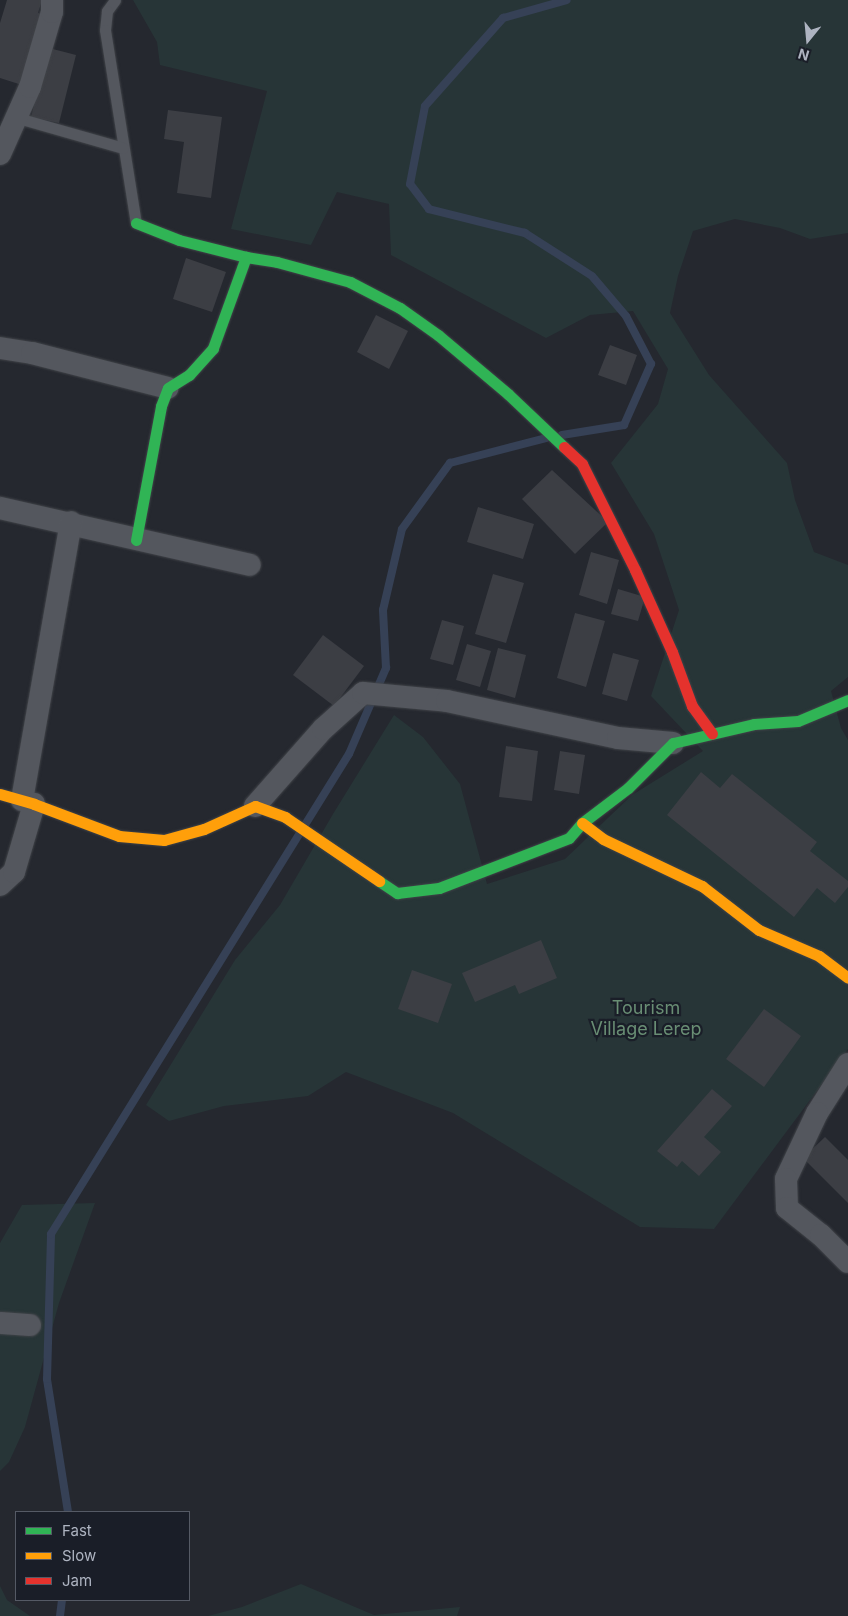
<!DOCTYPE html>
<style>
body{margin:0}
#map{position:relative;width:848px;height:1616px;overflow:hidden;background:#25282f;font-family:Inter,sans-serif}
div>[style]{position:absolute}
.green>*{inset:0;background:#273537}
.stream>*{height:8px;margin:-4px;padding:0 4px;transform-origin:4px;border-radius:4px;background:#364156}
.building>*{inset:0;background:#3c3e44}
.roads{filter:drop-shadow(0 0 1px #404348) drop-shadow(0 0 1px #404348)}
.lane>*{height:11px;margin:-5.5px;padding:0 5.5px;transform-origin:5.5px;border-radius:5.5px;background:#54575e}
.street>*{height:22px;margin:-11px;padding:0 11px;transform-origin:11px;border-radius:11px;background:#54575e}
.fast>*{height:11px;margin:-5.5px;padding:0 5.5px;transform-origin:5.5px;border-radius:5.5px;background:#30b455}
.slow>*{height:11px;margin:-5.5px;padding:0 5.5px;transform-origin:5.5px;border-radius:5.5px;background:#ff9f0a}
.jam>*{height:11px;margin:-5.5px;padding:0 5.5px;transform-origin:5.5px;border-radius:5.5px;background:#e5322d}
span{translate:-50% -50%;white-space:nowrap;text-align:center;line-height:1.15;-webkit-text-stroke:4.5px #1a1e28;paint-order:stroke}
.park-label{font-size:18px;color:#698e74}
.legend{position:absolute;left:15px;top:1511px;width:175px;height:90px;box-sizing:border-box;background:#1a1e28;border:1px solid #555a65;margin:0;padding:6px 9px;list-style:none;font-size:15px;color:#aeb4c1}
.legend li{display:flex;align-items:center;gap:10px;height:25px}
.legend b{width:25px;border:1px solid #555a65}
.north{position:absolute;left:783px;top:15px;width:50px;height:50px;-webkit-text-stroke:4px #1a1e28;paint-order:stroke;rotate:197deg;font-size:14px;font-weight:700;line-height:20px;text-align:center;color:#aeb4c1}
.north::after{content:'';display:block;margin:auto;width:18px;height:22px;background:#aeb4c1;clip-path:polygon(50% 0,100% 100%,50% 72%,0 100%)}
</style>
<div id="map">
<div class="green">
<i style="clip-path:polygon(133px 0,848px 0,848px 233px,810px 239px,780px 228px,735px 219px,693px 231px,678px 276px,670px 313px,709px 375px,787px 463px,795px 500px,814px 552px,848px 565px,848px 677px,831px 691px,841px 728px,848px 740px,848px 1049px,714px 1229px,640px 1227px,453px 1113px,346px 1072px,308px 1096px,224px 1106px,169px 1121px,146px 1105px,235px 960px,280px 905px,333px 814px,394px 715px,423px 737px,460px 784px,487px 884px,565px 859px,632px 795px,703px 751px,651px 696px,679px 610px,654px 534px,611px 463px,658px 404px,668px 369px,633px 311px,590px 315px,546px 338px,391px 255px,389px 204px,337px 192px,311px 245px,231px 229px,267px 91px,160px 65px,157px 42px)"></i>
<i style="clip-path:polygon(95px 1203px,59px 1303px,25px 1427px,9px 1462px,0 1471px,0 1243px,22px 1205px)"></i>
<i style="clip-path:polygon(301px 1584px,374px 1615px,460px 1607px,457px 1616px,208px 1616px,242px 1607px)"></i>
<i style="clip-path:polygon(0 1586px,7px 1600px,30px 1616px,0 1616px)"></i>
</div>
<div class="stream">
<i style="left:562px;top:435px;width:63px;rotate:-9.2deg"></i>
<i style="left:624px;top:425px;width:67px;rotate:-66.1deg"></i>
<i style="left:651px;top:364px;width:54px;rotate:-117.5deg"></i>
<i style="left:626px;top:316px;width:52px;rotate:-130.4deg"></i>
<i style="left:592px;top:276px;width:80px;rotate:-147.3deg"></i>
<i style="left:525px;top:233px;width:99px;rotate:-166deg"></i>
<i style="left:429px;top:209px;width:31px;rotate:-127deg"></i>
<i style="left:410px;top:184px;width:79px;rotate:-79.1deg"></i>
<i style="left:425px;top:106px;width:118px;rotate:-48.4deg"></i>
<i style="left:503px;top:18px;width:66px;rotate:-15.7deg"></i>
<i style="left:68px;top:1512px;width:135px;rotate:-99deg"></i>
<i style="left:47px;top:1379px;width:145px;rotate:-88.4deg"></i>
<i style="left:51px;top:1234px;width:565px;rotate:-58.17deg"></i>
<i style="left:349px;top:754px;width:94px;rotate:-66.7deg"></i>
<i style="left:386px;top:668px;width:58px;rotate:-93deg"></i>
<i style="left:383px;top:610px;width:83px;rotate:-76.8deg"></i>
<i style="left:402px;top:529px;width:82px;rotate:-54deg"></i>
<i style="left:450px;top:463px;width:99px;rotate:-14.6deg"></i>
<i style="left:60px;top:1616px;width:16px;rotate:-83deg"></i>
</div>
<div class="building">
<i style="clip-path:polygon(7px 0,42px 0,38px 13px,47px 15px,25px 86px,0 78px,0 23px)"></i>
<i style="clip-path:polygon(49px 48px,76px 55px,59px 123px,31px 117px)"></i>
<i style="clip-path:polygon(168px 110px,222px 117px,211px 198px,177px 193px,184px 142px,164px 139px)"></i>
<i style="clip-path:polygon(186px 258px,226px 272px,212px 312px,173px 299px)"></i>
<i style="clip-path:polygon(376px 315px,408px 331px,389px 369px,357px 352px)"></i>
<i style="clip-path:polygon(610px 345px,637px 355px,626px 385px,598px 375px)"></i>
<i style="clip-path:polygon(552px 470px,608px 522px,575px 554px,522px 499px)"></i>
<i style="clip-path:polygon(478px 507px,534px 524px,523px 559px,467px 542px)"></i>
<i style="clip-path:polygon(591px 552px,619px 560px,607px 604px,579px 595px)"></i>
<i style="clip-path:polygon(493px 574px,524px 583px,506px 643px,475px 634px)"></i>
<i style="clip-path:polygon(618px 589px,645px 597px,638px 621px,611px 614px)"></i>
<i style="clip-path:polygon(575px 613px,605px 621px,586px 687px,557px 678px)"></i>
<i style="clip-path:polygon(442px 620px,464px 626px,453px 665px,430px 659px)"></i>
<i style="clip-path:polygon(323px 635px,364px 666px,334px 706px,293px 675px)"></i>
<i style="clip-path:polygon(467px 644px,491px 651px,480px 687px,456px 680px)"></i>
<i style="clip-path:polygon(498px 648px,526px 655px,515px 698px,487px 690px)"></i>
<i style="clip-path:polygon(613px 653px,639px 660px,627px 701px,602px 694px)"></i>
<i style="clip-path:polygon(506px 746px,538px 751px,532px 801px,499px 797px)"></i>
<i style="clip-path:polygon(560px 751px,585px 755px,579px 794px,554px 790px)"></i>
<i style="clip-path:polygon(701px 772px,720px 788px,732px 774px,817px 842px,810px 851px,848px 881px,848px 887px,835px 903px,817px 888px,794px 917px,667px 815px)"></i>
<i style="clip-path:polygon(541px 940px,557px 978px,519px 994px,515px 985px,475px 1002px,462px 973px)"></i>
<i style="clip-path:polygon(412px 970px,452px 984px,438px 1023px,398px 1009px)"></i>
<i style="clip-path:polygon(764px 1009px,801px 1036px,764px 1087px,726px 1059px)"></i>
<i style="clip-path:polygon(712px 1089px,732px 1106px,704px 1137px,721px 1152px,699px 1176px,682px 1161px,677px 1167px,657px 1151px)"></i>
<i style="clip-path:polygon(825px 1137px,848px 1160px,848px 1203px,803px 1158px)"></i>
</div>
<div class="roads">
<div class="lane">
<i style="left:115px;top:0;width:14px;rotate:126deg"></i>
<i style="left:107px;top:11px;width:19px;rotate:96deg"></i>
<i style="left:105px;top:30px;width:195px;rotate:80.9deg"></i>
<i style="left:18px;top:118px;width:109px;rotate:15.9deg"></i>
</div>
<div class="street">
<i style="left:0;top:154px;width:73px;rotate:-65.9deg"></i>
<i style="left:30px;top:87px;width:78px;rotate:-73.7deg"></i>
<i style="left:52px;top:12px;width:12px;rotate:-90deg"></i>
<i style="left:0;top:348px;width:32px;rotate:9deg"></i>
<i style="left:32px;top:353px;width:140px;rotate:14.4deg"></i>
<i style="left:0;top:508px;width:256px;rotate:12.8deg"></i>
<i style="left:22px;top:800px;width:282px;rotate:-80deg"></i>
<i style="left:255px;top:806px;width:103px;rotate:-48.6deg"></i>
<i style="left:323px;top:729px;width:54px;rotate:-42deg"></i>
<i style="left:363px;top:693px;width:84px;rotate:5.4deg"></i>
<i style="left:447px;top:701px;width:175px;rotate:12.2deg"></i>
<i style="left:618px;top:738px;width:55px;rotate:5.2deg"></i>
<i style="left:0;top:885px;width:19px;rotate:-43deg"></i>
<i style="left:14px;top:872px;width:71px;rotate:-73.6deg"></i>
<i style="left:848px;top:1064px;width:58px;rotate:122.3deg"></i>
<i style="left:817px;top:1113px;width:73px;rotate:115.2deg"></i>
<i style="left:786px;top:1179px;width:29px;rotate:88deg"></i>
<i style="left:787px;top:1208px;width:43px;rotate:38.5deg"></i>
<i style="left:821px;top:1235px;width:38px;rotate:45deg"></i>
<i style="left:0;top:1323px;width:30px;rotate:4deg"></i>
</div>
<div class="fast">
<i style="left:136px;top:223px;width:46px;rotate:21.6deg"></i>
<i style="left:179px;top:240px;width:69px;rotate:14.2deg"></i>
<i style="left:246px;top:257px;width:31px;rotate:9deg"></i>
<i style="left:277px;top:262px;width:76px;rotate:15.3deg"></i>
<i style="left:350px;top:282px;width:56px;rotate:27.5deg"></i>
<i style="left:400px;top:308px;width:47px;rotate:35.4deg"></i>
<i style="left:438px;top:335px;width:92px;rotate:40.1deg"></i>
<i style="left:508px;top:394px;width:77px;rotate:43.4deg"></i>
<i style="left:136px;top:540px;width:136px;rotate:-79.4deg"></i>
<i style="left:161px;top:406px;width:19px;rotate:-69deg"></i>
<i style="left:168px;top:388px;width:25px;rotate:-32deg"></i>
<i style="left:189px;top:375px;width:36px;rotate:-48deg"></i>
<i style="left:213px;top:348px;width:97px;rotate:-70.1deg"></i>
<i style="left:379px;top:881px;width:22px;rotate:34deg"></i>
<i style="left:397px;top:893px;width:42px;rotate:-6.8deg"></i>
<i style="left:439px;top:888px;width:139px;rotate:-21deg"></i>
<i style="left:569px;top:838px;width:20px;rotate:-49deg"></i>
<i style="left:582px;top:823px;width:58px;rotate:-37.3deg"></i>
<i style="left:628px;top:788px;width:64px;rotate:-45deg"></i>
<i style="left:673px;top:743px;width:83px;rotate:-13.2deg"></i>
<i style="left:754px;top:724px;width:44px;rotate:-3.9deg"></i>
<i style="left:798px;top:721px;width:54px;rotate:-22.8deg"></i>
</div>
<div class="slow">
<i style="left:0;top:794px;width:35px;rotate:16deg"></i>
<i style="left:34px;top:804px;width:91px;rotate:20.6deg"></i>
<i style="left:119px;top:836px;width:45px;rotate:5.1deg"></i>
<i style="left:164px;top:840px;width:41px;rotate:-15.4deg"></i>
<i style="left:204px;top:829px;width:56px;rotate:-24.3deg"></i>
<i style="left:255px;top:806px;width:32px;rotate:20deg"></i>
<i style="left:285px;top:817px;width:114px;rotate:34.2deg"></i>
<i style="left:582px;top:823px;width:26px;rotate:37deg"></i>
<i style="left:603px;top:839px;width:110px;rotate:25.4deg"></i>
<i style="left:702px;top:886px;width:72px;rotate:37.7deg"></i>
<i style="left:759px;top:930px;width:65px;rotate:23.4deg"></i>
<i style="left:819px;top:956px;width:36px;rotate:37deg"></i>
</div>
<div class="jam">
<i style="left:564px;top:447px;width:25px;rotate:43deg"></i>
<i style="left:582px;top:464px;width:119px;rotate:63.4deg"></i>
<i style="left:635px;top:570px;width:90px;rotate:65.7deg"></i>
<i style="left:672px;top:652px;width:58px;rotate:69.7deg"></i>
<i style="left:692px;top:706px;width:34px;rotate:54deg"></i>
</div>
</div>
<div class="park-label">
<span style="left:646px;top:1019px">Tourism<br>Village Lerep</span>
</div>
<ul class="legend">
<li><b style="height:6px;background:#30b455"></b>Fast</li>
<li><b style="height:6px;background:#ff9f0a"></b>Slow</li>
<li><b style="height:6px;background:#e5322d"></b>Jam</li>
</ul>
<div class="north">N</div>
</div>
